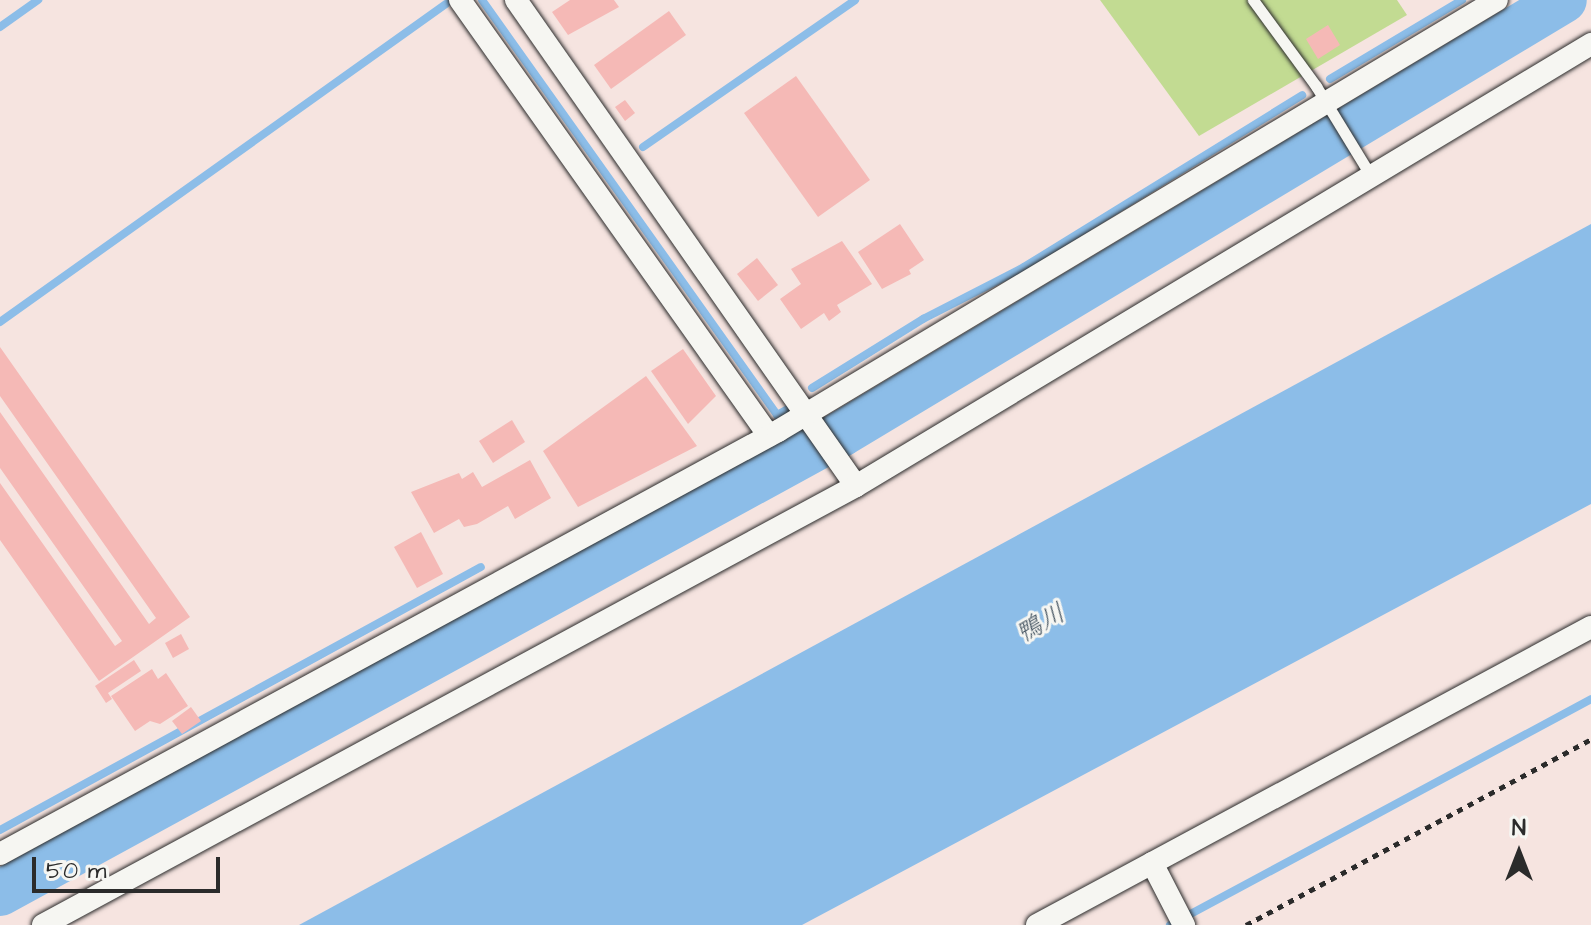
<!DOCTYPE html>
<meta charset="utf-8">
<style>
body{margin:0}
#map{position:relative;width:1591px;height:925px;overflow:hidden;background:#f6e4e0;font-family:"Architects Daughter","Klee One",sans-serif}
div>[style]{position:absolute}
.green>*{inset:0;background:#c2db92}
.water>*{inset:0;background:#8cbde8}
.stream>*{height:8px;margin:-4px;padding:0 4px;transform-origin:4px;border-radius:4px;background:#8cbde8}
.river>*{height:46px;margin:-23px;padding:0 23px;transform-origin:23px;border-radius:23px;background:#8cbde8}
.building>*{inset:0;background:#f5b9b6}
.path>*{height:5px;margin-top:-2.5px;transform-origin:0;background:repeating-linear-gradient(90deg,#2b2b2b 0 6px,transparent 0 12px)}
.roads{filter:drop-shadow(0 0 2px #2b2b2b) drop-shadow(0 0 2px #2b2b2b)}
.lane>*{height:11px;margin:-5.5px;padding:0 5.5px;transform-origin:5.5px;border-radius:5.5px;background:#f6f6f2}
.street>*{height:22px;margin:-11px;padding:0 11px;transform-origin:11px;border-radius:11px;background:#f6f6f2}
span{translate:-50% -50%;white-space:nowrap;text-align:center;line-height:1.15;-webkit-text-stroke:6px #f6f6f2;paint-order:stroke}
.water-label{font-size:26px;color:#485764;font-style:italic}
.north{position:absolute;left:1479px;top:813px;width:80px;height:80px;-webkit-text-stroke:6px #f6f6f2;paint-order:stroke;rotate:0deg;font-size:22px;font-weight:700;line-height:32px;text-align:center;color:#2b2b2b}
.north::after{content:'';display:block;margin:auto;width:28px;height:36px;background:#2b2b2b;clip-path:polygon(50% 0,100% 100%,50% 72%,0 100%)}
.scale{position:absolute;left:32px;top:857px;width:188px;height:36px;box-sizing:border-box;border:4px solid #2b2b2b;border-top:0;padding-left:10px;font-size:24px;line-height:28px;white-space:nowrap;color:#2b2b2b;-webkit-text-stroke:6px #f6f6f2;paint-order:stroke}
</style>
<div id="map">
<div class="green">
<i style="clip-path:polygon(1100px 0,1397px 0,1407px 15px,1199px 136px)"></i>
</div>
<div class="water">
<i style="clip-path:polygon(1591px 224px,1591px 504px,802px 925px,299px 925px)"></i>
</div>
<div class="stream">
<i style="left:482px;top:0;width:557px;rotate:54.57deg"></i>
<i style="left:0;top:27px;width:47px;rotate:-35.4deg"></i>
<i style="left:1330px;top:79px;width:154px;rotate:-30.9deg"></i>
<i style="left:643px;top:147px;width:258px;rotate:-34.7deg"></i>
<i style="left:0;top:322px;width:548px;rotate:-35.49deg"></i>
<i style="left:812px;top:388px;width:131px;rotate:-31.9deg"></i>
<i style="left:923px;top:319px;width:114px;rotate:-27.2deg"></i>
<i style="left:1024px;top:267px;width:327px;rotate:-31.7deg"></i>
<i style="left:777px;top:415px;width:13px;rotate:-29deg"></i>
<i style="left:0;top:830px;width:548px;rotate:-28.67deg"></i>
<i style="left:1170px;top:925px;width:478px;rotate:-28.2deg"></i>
</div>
<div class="river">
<i style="left:0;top:893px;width:958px;rotate:-28.62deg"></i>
<i style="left:841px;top:434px;width:843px;rotate:-30.98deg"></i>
</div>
<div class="building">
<i style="clip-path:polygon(570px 0,614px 0,619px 7px,568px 35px,552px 12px)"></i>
<i style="clip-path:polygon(669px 11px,686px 35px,611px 89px,594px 65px)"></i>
<i style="clip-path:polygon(1328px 25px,1340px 45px,1318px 59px,1306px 39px)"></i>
<i style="clip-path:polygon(796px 76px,870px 180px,818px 217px,744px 113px)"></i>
<i style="clip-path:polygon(625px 100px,635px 113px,625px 121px,615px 107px)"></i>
<i style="clip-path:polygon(900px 224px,924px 260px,909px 270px,911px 274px,882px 289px,858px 252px)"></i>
<i style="clip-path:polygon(842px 241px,872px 284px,837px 305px,841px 312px,829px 321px,824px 313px,801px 329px,780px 299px,801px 284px,791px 269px)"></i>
<i style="clip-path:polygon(757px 258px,778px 285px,758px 301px,737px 274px)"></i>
<i style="clip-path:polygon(0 347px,190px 617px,99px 681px,0 540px,0 483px,115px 646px,122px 641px,0 468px,0 412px,149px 624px,156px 618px,0 396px)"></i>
<i style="clip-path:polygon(683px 349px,716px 396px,688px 424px,651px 371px)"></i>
<i style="clip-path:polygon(646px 376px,697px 446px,578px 507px,543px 451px)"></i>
<i style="clip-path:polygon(512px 420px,525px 442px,493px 463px,479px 441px)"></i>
<i style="clip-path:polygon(530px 460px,551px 498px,515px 519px,508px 506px,477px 524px,464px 527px,459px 519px,434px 533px,411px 492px,459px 473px,462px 479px,473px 472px,482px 487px)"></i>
<i style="clip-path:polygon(421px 532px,443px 574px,417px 588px,394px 547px)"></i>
<i style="clip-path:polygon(181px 634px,189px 649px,173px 658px,165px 643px)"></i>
<i style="clip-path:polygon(134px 660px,141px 671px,108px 693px,112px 699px,106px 703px,95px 686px)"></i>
<i style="clip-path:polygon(152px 669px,158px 679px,166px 673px,188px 706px,160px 724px,150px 721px,135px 731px,111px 696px)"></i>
<i style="clip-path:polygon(191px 707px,201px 721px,182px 734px,172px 721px)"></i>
</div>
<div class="path">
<i style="left:1246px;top:925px;width:392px;rotate:-28.3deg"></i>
</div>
<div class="roads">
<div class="lane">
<i style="left:1253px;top:0;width:107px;rotate:53.8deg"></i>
<i style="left:1316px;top:86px;width:105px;rotate:58.6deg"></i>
</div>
<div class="street">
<i style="left:460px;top:0;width:534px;rotate:54.67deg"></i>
<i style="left:516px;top:0;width:593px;rotate:55.02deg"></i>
<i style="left:0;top:854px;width:886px;rotate:-28.53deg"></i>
<i style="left:778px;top:431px;width:838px;rotate:-30.94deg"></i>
<i style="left:1152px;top:863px;width:70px;rotate:62.7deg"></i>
<i style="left:43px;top:925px;width:924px;rotate:-28.37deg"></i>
<i style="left:856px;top:486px;width:858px;rotate:-31.02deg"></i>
<i style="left:1037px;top:925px;width:629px;rotate:-28.28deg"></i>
</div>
</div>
<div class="water-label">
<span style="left:1041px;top:624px;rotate:-29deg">鴨川</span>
</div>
<div class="north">N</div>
<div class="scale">50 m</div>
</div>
